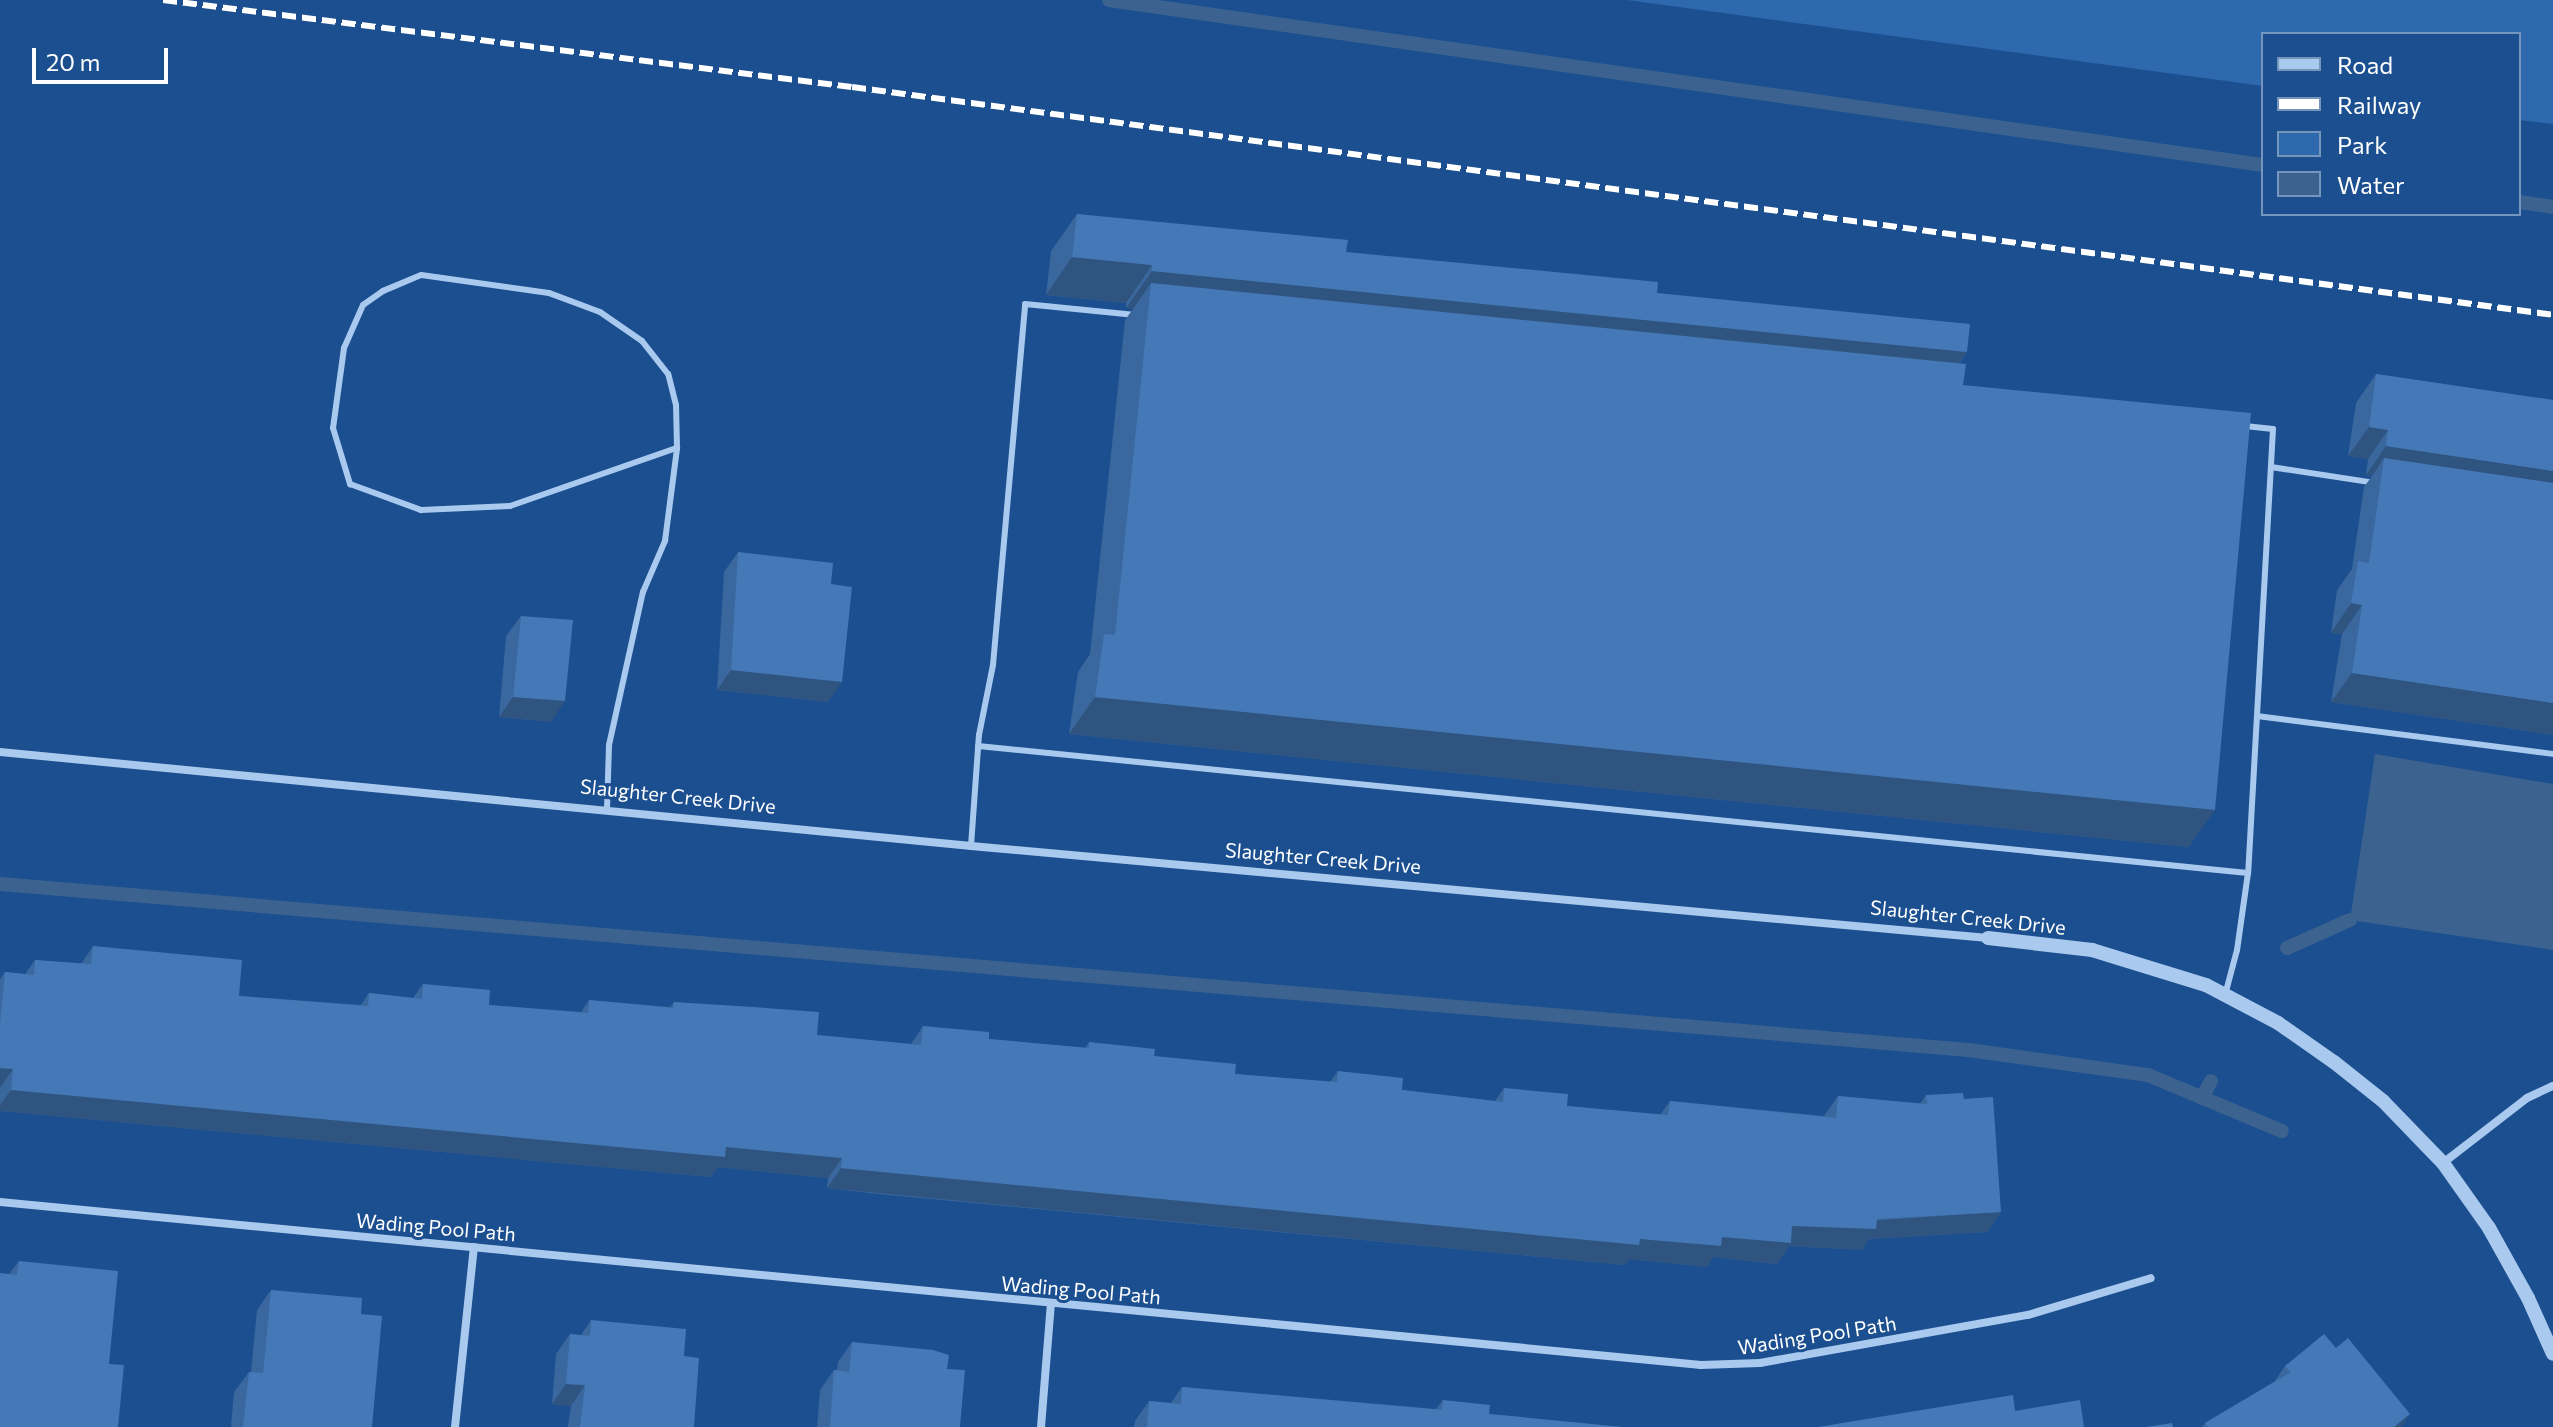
<!DOCTYPE html>
<style>
body{margin:0}
#map{position:relative;width:2553px;height:1427px;overflow:hidden;background:#1b4f8f;font-family:Commissioner,sans-serif}
div>[style]{position:absolute}
.green>*{inset:0;background:#2e69ad}
.water>*{inset:0;background:#3c6290}
.stream>*{height:14px;margin:-7px;padding:0 7px;transform-origin:7px;border-radius:7px;background:#3c6290}
.service>*{height:6px;margin:-3px;padding:0 3px;transform-origin:3px;border-radius:3px;background:#a9c9ee}
.minor>*{height:8px;margin:-4px;padding:0 4px;transform-origin:4px;border-radius:4px;background:#a9c9ee}
.tertiary>*{height:14px;margin:-7px;padding:0 7px;transform-origin:7px;border-radius:7px;background:#a9c9ee}
.rail>*{height:6px;margin-top:-3px;transform-origin:0;background:repeating-linear-gradient(90deg,#fff 0 14px,transparent 0 20px)}
.wall>*{inset:0;background:#3a679d}
.shaded-wall>*{inset:0;background:#305480}
.building>*{inset:0;background:#4478b7}
span{translate:-50% -50%;white-space:nowrap;text-align:center;line-height:1.15;-webkit-text-stroke:6px #1b4f8f;paint-order:stroke}
.street-label{font-size:20px;color:#fff}
.legend{position:absolute;left:2261px;top:32px;width:260px;height:184px;box-sizing:border-box;background:#1b4f8f;border:2px solid #7695bc;margin:0;padding:10px 14px;list-style:none;font-size:24px;color:#fff}
.legend li{display:flex;align-items:center;gap:16px;height:40px}
.legend b{width:40px;border:2px solid #7695bc}
.scale{position:absolute;left:32px;top:48px;width:136px;height:36px;box-sizing:border-box;border:4px solid #fff;border-top:0;padding-left:10px;font-size:24px;line-height:28px;white-space:nowrap;color:#fff;-webkit-text-stroke:6px #1b4f8f;paint-order:stroke}
</style>
<div id="map">
<div class="green">
<i style="clip-path:polygon(1627px 0,2553px 0,2553px 124px,2519px 120px,2519px 34px,2263px 34px,2263px 86px)"></i>
</div>
<div class="water">
<i style="clip-path:polygon(2375px 754px,2553px 784px,2553px 950px,2350px 920px)"></i>
</div>
<div class="stream">
<i style="left:1109px;top:0;width:1166px;rotate:8.14deg"></i>
<i style="left:2519px;top:202px;width:34px;rotate:8deg"></i>
<i style="left:0;top:884px;width:1976px;rotate:4.82deg"></i>
<i style="left:1969px;top:1050px;width:181px;rotate:8deg"></i>
<i style="left:2148px;top:1075px;width:145px;rotate:22.7deg"></i>
<i style="left:2287px;top:948px;width:69px;rotate:-24deg"></i>
<i style="left:2202px;top:1098px;width:19px;rotate:-62deg"></i>
</div>
<div class="service">
<i style="left:2245px;top:426px;width:28px;rotate:6deg"></i>
<i style="left:2273px;top:429px;width:445px;rotate:93.2deg"></i>
<i style="left:2271px;top:467px;width:105px;rotate:8.7deg"></i>
<i style="left:2257px;top:716px;width:298px;rotate:7.3deg"></i>
<i style="left:978px;top:746px;width:1276px;rotate:5.71deg"></i>
<i style="left:2248px;top:873px;width:78px;rotate:98.1deg"></i>
<i style="left:2237px;top:950px;width:47px;rotate:104.9deg"></i>
<i style="left:607px;top:809px;width:64px;rotate:-88.2deg"></i>
<i style="left:609px;top:745px;width:157px;rotate:-77.5deg"></i>
<i style="left:643px;top:592px;width:56px;rotate:-66.7deg"></i>
<i style="left:665px;top:541px;width:94px;rotate:-82.6deg"></i>
<i style="left:677px;top:448px;width:43px;rotate:-91.3deg"></i>
<i style="left:676px;top:405px;width:32px;rotate:-104deg"></i>
<i style="left:668px;top:374px;width:42px;rotate:-128.2deg"></i>
<i style="left:642px;top:341px;width:51px;rotate:-145.4deg"></i>
<i style="left:600px;top:312px;width:54px;rotate:-159.6deg"></i>
<i style="left:549px;top:293px;width:129px;rotate:-172deg"></i>
<i style="left:421px;top:275px;width:41px;rotate:157.2deg"></i>
<i style="left:383px;top:291px;width:24px;rotate:145deg"></i>
<i style="left:363px;top:305px;width:47px;rotate:113.8deg"></i>
<i style="left:344px;top:348px;width:81px;rotate:97.8deg"></i>
<i style="left:333px;top:428px;width:59px;rotate:73.1deg"></i>
<i style="left:350px;top:484px;width:76px;rotate:20.1deg"></i>
<i style="left:421px;top:510px;width:89px;rotate:-2.6deg"></i>
<i style="left:510px;top:506px;width:177px;rotate:-19.2deg"></i>
<i style="left:971px;top:846px;width:111px;rotate:-85.9deg"></i>
<i style="left:979px;top:735px;width:71px;rotate:-78.7deg"></i>
<i style="left:993px;top:665px;width:362px;rotate:-84.9deg"></i>
<i style="left:1025px;top:304px;width:111px;rotate:5.7deg"></i>
</div>
<div class="minor">
<i style="left:0;top:752px;width:976px;rotate:5.53deg"></i>
<i style="left:971px;top:846px;width:1021px;rotate:5.17deg"></i>
<i style="left:2443px;top:1163px;width:106px;rotate:-37.7deg"></i>
<i style="left:2527px;top:1098px;width:29px;rotate:-25deg"></i>
<i style="left:0;top:1202px;width:1709px;rotate:5.47deg"></i>
<i style="left:1701px;top:1365px;width:59px;rotate:-1.9deg"></i>
<i style="left:1760px;top:1363px;width:272px;rotate:-10.2deg"></i>
<i style="left:2028px;top:1315px;width:128px;rotate:-16.7deg"></i>
<i style="left:455px;top:1427px;width:181px;rotate:-84deg"></i>
<i style="left:1041px;top:1427px;width:123px;rotate:-85.4deg"></i>
</div>
<div class="tertiary">
<i style="left:1988px;top:938px;width:105px;rotate:6.6deg"></i>
<i style="left:2092px;top:950px;width:119px;rotate:17.1deg"></i>
<i style="left:2206px;top:985px;width:81px;rotate:27.8deg"></i>
<i style="left:2278px;top:1023px;width:68px;rotate:34.9deg"></i>
<i style="left:2334px;top:1062px;width:63px;rotate:38.5deg"></i>
<i style="left:2383px;top:1101px;width:86px;rotate:45.9deg"></i>
<i style="left:2443px;top:1163px;width:80px;rotate:54.7deg"></i>
<i style="left:2489px;top:1228px;width:80px;rotate:60.9deg"></i>
<i style="left:2528px;top:1298px;width:61px;rotate:65.9deg"></i>
</div>
<div class="rail">
<i style="left:163px;top:0;width:694px;rotate:7.2deg"></i>
<i style="left:852px;top:87px;width:1716px;rotate:7.63deg"></i>
</div>
<div class="wall">
<i style="clip-path:polygon(1077px 214px,1346px 252px,1657px 293px,1967px 352px,1959px 364px,1963px 385px,2189px 847px,1069px 734px,1078px 672px,1090px 654px,1125px 320px,1133px 309px,1126px 308px,1126px 303px,1046px 295px,1051px 251px)"></i>
<i style="clip-path:polygon(2376px 374px,2553px 400px,2553px 735px,2331px 702px,2342px 634px,2331px 633px,2337px 590px,2352px 569px,2364px 487px,2372px 476px,2366px 475px,2368px 459px,2348px 456px,2356px 403px)"></i>
<i style="clip-path:polygon(738px 552px,831px 584px,828px 702px,717px 690px,724px 572px)"></i>
<i style="clip-path:polygon(521px 616px,551px 722px,499px 717px,506px 636px)"></i>
<i style="clip-path:polygon(93px 946px,239px 996px,361px 1005px,369px 993px,413px 998px,423px 984px,489px 1005px,581px 1012px,589px 1000px,670px 1007px,674px 1002px,817px 1035px,911px 1044px,923px 1026px,989px 1039px,1085px 1048px,1089px 1042px,1235px 1074px,1330px 1082px,1338px 1071px,1402px 1090px,1495px 1101px,1504px 1088px,1567px 1106px,1660px 1115px,1670px 1101px,1824px 1116px,1838px 1096px,1920px 1104px,1926px 1095px,1964px 1099px,2001px 1212px,1987px 1232px,1869px 1239px,1862px 1250px,1789px 1246px,1777px 1264px,1713px 1257px,1707px 1267px,1629px 1259px,1625px 1265px,878px 1194px,827px 1188px,828px 1178px,718px 1167px,711px 1177px,0 1111px,0 979px,5px 972px,25px 974px,35px 960px,81px 964px)"></i>
<i style="clip-path:polygon(19px 1261px,109px 1364px,9px 1274px)"></i>
<i style="clip-path:polygon(271px 1290px,361px 1314px,372px 1427px,231px 1427px,234px 1392px,249px 1372px,251px 1372px,257px 1310px)"></i>
<i style="clip-path:polygon(591px 1320px,684px 1356px,694px 1427px,568px 1427px,571px 1406px,552px 1404px,556px 1354px,570px 1334px,581px 1335px)"></i>
<i style="clip-path:polygon(852px 1342px,947px 1369px,960px 1427px,817px 1427px,820px 1390px,834px 1370px,837px 1370px,838px 1362px)"></i>
<i style="clip-path:polygon(2285px 1366px,2401px 1427px,2202px 1427px,2205px 1423px,2274px 1382px)"></i>
<i style="clip-path:polygon(1182px 1387px,1436px 1409px,1443px 1400px,1489px 1414px,1622px 1427px,1134px 1427px,1135px 1421px,1149px 1401px,1171px 1403px)"></i>
</div>
<div class="shaded-wall">
<i style="clip-path:polygon(1072px 257px,1152px 265px,1126px 303px,1046px 295px)"></i>
<i style="clip-path:polygon(1152px 271px,1967px 352px,1941px 390px,1151px 283px,1133px 309px,1126px 308px)"></i>
<i style="clip-path:polygon(2369px 427px,2388px 430px,2368px 459px,2348px 456px)"></i>
<i style="clip-path:polygon(2386px 446px,2553px 471px,2553px 503px,2384px 458px,2372px 476px,2366px 475px)"></i>
<i style="clip-path:polygon(2351px 603px,2362px 605px,2342px 634px,2331px 633px)"></i>
<i style="clip-path:polygon(731px 670px,842px 682px,828px 702px,717px 690px)"></i>
<i style="clip-path:polygon(2352px 673px,2553px 703px,2553px 735px,2331px 702px)"></i>
<i style="clip-path:polygon(513px 697px,565px 701px,551px 722px,499px 717px)"></i>
<i style="clip-path:polygon(1095px 697px,2215px 810px,2189px 847px,1069px 734px)"></i>
<i style="clip-path:polygon(0 1068px,13px 1069px,0 1088px)"></i>
<i style="clip-path:polygon(11px 1090px,726px 1147px,842px 1158px,828px 1178px,718px 1167px,711px 1177px,0 1111px,0 1105px)"></i>
<i style="clip-path:polygon(841px 1168px,1640px 1239px,1722px 1237px,1792px 1226px,2001px 1212px,1987px 1232px,1869px 1239px,1862px 1250px,1789px 1246px,1777px 1264px,1713px 1257px,1707px 1267px,1629px 1259px,1625px 1265px,827px 1188px)"></i>
<i style="clip-path:polygon(566px 1384px,585px 1385px,571px 1406px,552px 1404px)"></i>
<i style="clip-path:polygon(2410px 1414px,2401px 1427px,2394px 1427px)"></i>
</div>
<div class="building">
<i style="clip-path:polygon(1077px 214px,1348px 240px,1346px 252px,1658px 282px,1657px 293px,1970px 324px,1967px 352px,1152px 271px,1152px 265px,1072px 257px)"></i>
<i style="clip-path:polygon(1151px 283px,1966px 364px,1963px 385px,2251px 413px,2215px 810px,1095px 697px,1104px 634px,1115px 635px)"></i>
<i style="clip-path:polygon(2376px 374px,2553px 400px,2553px 471px,2386px 446px,2388px 430px,2369px 427px)"></i>
<i style="clip-path:polygon(2384px 458px,2553px 483px,2553px 703px,2352px 673px,2362px 605px,2351px 603px,2358px 561px,2369px 563px)"></i>
<i style="clip-path:polygon(738px 552px,833px 563px,831px 584px,852px 587px,842px 682px,731px 670px)"></i>
<i style="clip-path:polygon(521px 616px,573px 620px,565px 701px,513px 697px)"></i>
<i style="clip-path:polygon(93px 946px,242px 960px,239px 996px,368px 1006px,369px 993px,422px 999px,423px 984px,490px 990px,489px 1005px,588px 1013px,589px 1000px,673px 1008px,674px 1002px,753px 1007px,819px 1012px,817px 1035px,921px 1045px,923px 1026px,989px 1032px,989px 1039px,1089px 1048px,1089px 1042px,1155px 1049px,1154px 1056px,1236px 1064px,1235px 1074px,1337px 1082px,1338px 1071px,1403px 1078px,1402px 1090px,1503px 1102px,1504px 1088px,1568px 1094px,1567px 1106px,1668px 1115px,1670px 1101px,1836px 1118px,1838px 1096px,1927px 1104px,1926px 1095px,1963px 1093px,1964px 1099px,1993px 1097px,2001px 1212px,1877px 1219px,1876px 1229px,1792px 1226px,1791px 1243px,1722px 1237px,1721px 1246px,1640px 1239px,1639px 1245px,892px 1173px,841px 1168px,842px 1158px,726px 1147px,725px 1157px,11px 1090px,13px 1069px,0 1068px,0 1025px,5px 972px,34px 975px,35px 960px,91px 964px)"></i>
<i style="clip-path:polygon(19px 1261px,118px 1271px,109px 1364px,124px 1365px,118px 1427px,0 1427px,0 1273px,17px 1275px)"></i>
<i style="clip-path:polygon(271px 1290px,362px 1298px,361px 1314px,382px 1316px,372px 1427px,243px 1427px,249px 1372px,263px 1373px)"></i>
<i style="clip-path:polygon(591px 1320px,686px 1329px,684px 1356px,699px 1358px,694px 1427px,580px 1427px,585px 1385px,566px 1384px,570px 1334px,590px 1336px)"></i>
<i style="clip-path:polygon(2324px 1334px,2336px 1348px,2348px 1338px,2410px 1414px,2394px 1427px,2208px 1427px,2205px 1423px,2291px 1372px,2285px 1366px)"></i>
<i style="clip-path:polygon(852px 1342px,933px 1350px,949px 1355px,947px 1369px,965px 1370px,960px 1427px,830px 1427px,834px 1370px,849px 1372px)"></i>
<i style="clip-path:polygon(1182px 1387px,1442px 1410px,1443px 1400px,1490px 1405px,1489px 1414px,1622px 1427px,1147px 1427px,1149px 1401px,1181px 1404px)"></i>
<i style="clip-path:polygon(2013px 1395px,2015px 1411px,2080px 1400px,2084px 1427px,1818px 1427px)"></i>
<i style="clip-path:polygon(2172px 1423px,2173px 1427px,2146px 1427px)"></i>
</div>
<div class="street-label">
<span style="left:678px;top:796px;rotate:6deg">Slaughter Creek Drive</span>
<span style="left:1323px;top:858px;rotate:5deg">Slaughter Creek Drive</span>
<span style="left:1968px;top:917px;rotate:6deg">Slaughter Creek Drive</span>
<span style="left:436px;top:1227px;rotate:5deg">Wading Pool Path</span>
<span style="left:1081px;top:1290px;rotate:5deg">Wading Pool Path</span>
<span style="left:1817px;top:1335px;rotate:-9deg">Wading Pool Path</span>
</div>
<ul class="legend">
<li><b style="height:10px;background:#a9c9ee"></b>Road</li>
<li><b style="height:10px;background:#fff"></b>Railway</li>
<li><b style="height:22px;background:#2e69ad"></b>Park</li>
<li><b style="height:22px;background:#3c6290"></b>Water</li>
</ul>
<div class="scale">20 m</div>
</div>
